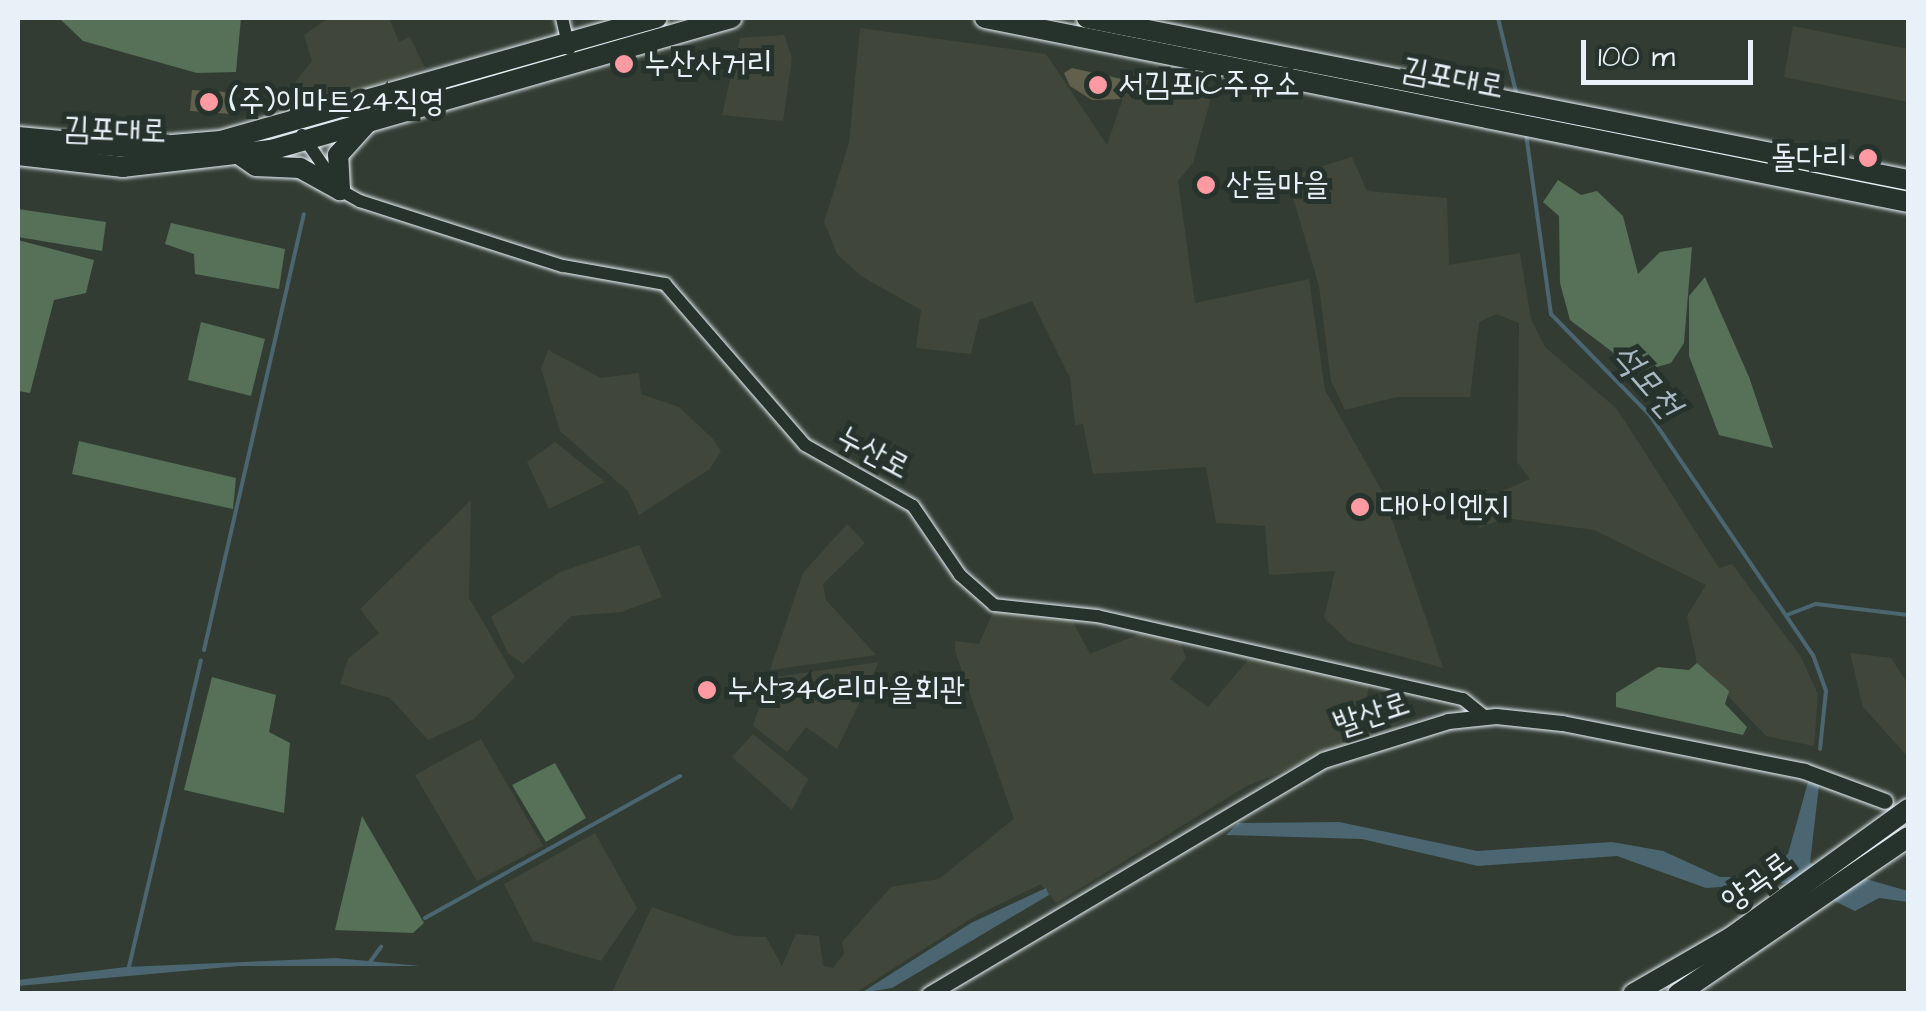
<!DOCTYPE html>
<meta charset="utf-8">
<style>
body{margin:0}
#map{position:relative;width:1926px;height:1011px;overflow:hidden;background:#323c33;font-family:"Architects Daughter","Poor Story",sans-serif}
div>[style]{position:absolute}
.built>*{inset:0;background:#40473a}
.green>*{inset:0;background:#567157}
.water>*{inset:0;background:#4b6671}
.stream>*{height:4px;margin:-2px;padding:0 2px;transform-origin:2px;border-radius:2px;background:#4b6671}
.building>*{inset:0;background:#61604c}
.roads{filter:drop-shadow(0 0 2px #e8f1f8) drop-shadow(0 0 2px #e8f1f8)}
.minor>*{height:12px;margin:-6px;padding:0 6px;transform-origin:6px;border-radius:6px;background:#26332d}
.tertiary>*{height:15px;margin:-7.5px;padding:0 7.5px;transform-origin:7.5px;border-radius:7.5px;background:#26332d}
.primary>*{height:20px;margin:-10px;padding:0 10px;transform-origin:10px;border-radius:10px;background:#26332d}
.trunk>*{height:20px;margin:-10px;padding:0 10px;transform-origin:10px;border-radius:10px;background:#26332d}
.dots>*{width:28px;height:28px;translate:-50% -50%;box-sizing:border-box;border:5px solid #26332d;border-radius:50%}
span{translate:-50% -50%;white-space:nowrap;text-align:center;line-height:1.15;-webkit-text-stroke:10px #26332d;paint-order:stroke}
.poi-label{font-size:32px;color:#e8f1f8}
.left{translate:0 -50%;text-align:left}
.right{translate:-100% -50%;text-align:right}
.street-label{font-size:32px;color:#e8f1f8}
.water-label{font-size:35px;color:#a9b9c2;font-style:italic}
.frame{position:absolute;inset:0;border:20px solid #e8f1f8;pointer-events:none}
.scale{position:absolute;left:1581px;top:40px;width:172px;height:45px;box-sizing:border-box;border:5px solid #e8f1f8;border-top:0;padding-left:12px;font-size:30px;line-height:35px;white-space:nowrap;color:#e8f1f8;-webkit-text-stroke:8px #26332d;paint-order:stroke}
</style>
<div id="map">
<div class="built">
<i style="clip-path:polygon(329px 18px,390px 20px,399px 42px,410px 37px,425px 68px,282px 116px,274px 109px,312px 61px,304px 35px)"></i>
<i style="clip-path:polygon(1793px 26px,1908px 49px,1908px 102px,1784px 77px)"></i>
<i style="clip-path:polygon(860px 28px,1046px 54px,1107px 145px,1132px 72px,1214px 87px,1193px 163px,1178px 181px,1195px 303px,1309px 279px,1325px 390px,1383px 493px,1443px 668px,1349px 642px,1324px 618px,1335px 571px,1269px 575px,1265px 526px,1216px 523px,1206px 467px,1093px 474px,1083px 424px,1075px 425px,1070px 378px,1032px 301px,979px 320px,971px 354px,916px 348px,921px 310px,861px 276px,837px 254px,824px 222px,849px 143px)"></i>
<i style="clip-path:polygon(784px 35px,792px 58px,783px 121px,722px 115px,740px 38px)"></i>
<i style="clip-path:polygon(1352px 157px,1367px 191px,1447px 198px,1449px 265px,1520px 253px,1531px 319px,1545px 347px,1617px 409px,1719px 568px,1732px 564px,1801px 657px,1818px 694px,1814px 746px,1766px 736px,1697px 663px,1687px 616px,1706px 585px,1594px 530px,1505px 518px,1480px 528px,1468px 506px,1530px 479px,1517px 462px,1519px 323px,1496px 314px,1479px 322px,1470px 397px,1397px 397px,1345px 410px,1331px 381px,1319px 286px,1287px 177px)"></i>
<i style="clip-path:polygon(548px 350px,601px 378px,639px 373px,641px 394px,679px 407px,713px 439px,721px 451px,710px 469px,639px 515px,628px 491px,560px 431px,541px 368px)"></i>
<i style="clip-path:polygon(555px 442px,605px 482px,549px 509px,527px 462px)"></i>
<i style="clip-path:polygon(471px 500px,469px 598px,515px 677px,474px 719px,428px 740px,390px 698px,340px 684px,348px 659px,379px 633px,360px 609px)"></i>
<i style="clip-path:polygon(847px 524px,865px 543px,823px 584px,826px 600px,876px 655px,770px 670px,803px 573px)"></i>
<i style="clip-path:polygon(639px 545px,662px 597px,621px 612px,571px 616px,523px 664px,508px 653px,491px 617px,560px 572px)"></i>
<i style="clip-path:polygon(994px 610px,1071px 618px,1090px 654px,1144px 632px,1180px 641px,1186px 658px,1170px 679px,1208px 707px,1250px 658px,1369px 684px,1365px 708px,1407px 719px,1247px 786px,1056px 903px,1041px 884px,975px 916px,855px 993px,612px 992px,652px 907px,735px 936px,766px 937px,782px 966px,796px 934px,819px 936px,823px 966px,833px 968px,844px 954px,842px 942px,891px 887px,939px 879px,1014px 819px,955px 651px,955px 641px,979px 644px)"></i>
<i style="clip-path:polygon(1850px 653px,1891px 658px,1908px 684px,1908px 757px,1863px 707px)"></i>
<i style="clip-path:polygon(879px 662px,837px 749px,806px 727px,787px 752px,753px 726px,769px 678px)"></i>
<i style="clip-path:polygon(753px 734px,808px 779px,792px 810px,732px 757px)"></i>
<i style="clip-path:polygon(481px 739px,543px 846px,477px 881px,415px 775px)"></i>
<i style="clip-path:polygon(595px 833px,637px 908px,601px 961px,533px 941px,504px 884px)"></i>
</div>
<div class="green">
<i style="clip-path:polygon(59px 18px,241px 18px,236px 72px,197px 73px,83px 41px)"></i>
<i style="clip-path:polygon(1558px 180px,1581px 195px,1597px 191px,1623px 216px,1638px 274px,1660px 252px,1692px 247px,1684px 343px,1671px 363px,1639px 372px,1570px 320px,1560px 283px,1559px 216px,1543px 202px)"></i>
<i style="clip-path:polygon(18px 209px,106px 222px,102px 251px,18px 237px)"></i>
<i style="clip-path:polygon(171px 223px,285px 249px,279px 289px,195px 274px,194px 254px,165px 244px)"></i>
<i style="clip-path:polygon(18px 240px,94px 260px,86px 293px,54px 300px,30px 393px,18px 391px)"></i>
<i style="clip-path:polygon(1705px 277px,1749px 377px,1773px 448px,1719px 435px,1689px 356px,1689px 296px)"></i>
<i style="clip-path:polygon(201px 322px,265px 339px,251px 396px,188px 380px)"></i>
<i style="clip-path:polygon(79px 441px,236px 478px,233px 509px,72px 474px)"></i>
<i style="clip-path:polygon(1697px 663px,1729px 691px,1725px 704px,1747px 727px,1743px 735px,1616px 707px,1616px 693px,1658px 667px,1689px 670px)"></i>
<i style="clip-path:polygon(212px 677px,276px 695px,269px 732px,290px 743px,284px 813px,184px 790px)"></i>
<i style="clip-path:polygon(555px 763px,586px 818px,546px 842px,512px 785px)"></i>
<i style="clip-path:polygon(362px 816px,424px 923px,413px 933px,335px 930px)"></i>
</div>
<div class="water">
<i style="clip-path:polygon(1808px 782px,1819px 785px,1810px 863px,1908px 891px,1908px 902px,1879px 898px,1855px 911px,1795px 882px,1706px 888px,1617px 856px,1478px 866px,1362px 839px,1226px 835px,1238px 823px,1339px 822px,1477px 851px,1612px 842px,1663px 851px,1720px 877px,1757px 877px,1788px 854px)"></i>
<i style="clip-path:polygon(1046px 888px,1049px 895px,892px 988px,861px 993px,971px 923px)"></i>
<i style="clip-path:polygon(336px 958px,420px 966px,239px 966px,18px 986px,18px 980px,126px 967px)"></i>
</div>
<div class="stream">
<i style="left:1498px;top:18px;width:80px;rotate:76.3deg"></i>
<i style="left:1526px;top:134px;width:182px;rotate:82.1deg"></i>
<i style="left:1551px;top:314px;width:140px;rotate:45.6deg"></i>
<i style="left:1649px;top:414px;width:292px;rotate:55.8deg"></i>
<i style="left:1813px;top:655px;width:38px;rotate:70deg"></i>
<i style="left:1826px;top:691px;width:58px;rotate:95.9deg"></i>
<i style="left:1787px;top:615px;width:31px;rotate:-21deg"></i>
<i style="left:1816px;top:604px;width:93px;rotate:6.8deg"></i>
<i style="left:204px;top:650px;width:447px;rotate:-77.1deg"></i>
<i style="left:425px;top:918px;width:292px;rotate:-29.1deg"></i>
<i style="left:370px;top:962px;width:19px;rotate:-54deg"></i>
<i style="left:128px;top:971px;width:319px;rotate:-76.8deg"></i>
</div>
<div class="building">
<i style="clip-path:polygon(1072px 68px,1126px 80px,1123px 99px,1092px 100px,1070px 86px,1064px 73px)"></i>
<i style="clip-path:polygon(192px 90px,225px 92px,231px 114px,190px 111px)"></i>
</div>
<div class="roads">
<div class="minor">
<i style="left:562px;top:18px;width:32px;rotate:77deg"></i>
<i style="left:302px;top:135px;width:67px;rotate:55.4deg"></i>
<i style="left:340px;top:190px;width:23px;rotate:29deg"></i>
<i style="left:360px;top:201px;width:213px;rotate:17.8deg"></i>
<i style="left:563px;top:266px;width:104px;rotate:10deg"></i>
<i style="left:665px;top:284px;width:213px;rotate:49deg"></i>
<i style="left:805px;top:445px;width:124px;rotate:29.5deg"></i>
<i style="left:913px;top:506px;width:83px;rotate:55.7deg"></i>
<i style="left:960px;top:575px;width:45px;rotate:41.4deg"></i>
<i style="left:994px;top:605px;width:104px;rotate:6.1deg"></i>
<i style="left:1097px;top:616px;width:375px;rotate:12.8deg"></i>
<i style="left:1463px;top:699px;width:27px;rotate:39deg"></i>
</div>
<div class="tertiary">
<i style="left:929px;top:994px;width:458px;rotate:-30.7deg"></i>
<i style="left:1323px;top:760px;width:131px;rotate:-17.3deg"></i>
<i style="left:1448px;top:721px;width:48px;rotate:-5.9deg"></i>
<i style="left:1496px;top:716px;width:66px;rotate:6.1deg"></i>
<i style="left:1562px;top:723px;width:247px;rotate:11.2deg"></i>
<i style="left:1804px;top:771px;width:86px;rotate:20.3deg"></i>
</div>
<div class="primary">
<i style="left:985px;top:18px;width:941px;rotate:11.27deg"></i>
<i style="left:1087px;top:18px;width:837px;rotate:11.16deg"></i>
<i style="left:18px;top:137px;width:119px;rotate:5.3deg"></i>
<i style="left:136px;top:148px;width:85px;rotate:-4.7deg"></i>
<i style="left:221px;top:141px;width:453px;rotate:-15.8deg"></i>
<i style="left:18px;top:155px;width:106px;rotate:6.5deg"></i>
<i style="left:123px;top:167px;width:149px;rotate:-6.6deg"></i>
<i style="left:271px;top:150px;width:479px;rotate:-16deg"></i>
<i style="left:240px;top:155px;width:19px;rotate:35deg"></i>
<i style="left:256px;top:166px;width:44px;rotate:2.6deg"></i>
<i style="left:300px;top:168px;width:46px;rotate:28.8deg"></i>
<i style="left:340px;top:190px;width:35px;rotate:-93deg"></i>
<i style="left:338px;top:155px;width:42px;rotate:-47.9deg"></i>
</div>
<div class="trunk">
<i style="left:1633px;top:994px;width:112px;rotate:-30deg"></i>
<i style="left:1730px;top:938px;width:220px;rotate:-35.9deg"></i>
<i style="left:1678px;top:994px;width:278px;rotate:-34.3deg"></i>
</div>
</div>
<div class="dots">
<i style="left:624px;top:64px;background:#ff9aa2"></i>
<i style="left:1098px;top:85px;background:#ff9aa2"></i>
<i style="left:209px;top:102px;background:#ff9aa2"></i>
<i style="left:1868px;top:158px;background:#ff9aa2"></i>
<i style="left:1206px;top:185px;background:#ff9aa2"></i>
<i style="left:1360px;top:507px;background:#ff9aa2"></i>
<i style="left:707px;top:690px;background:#ff9aa2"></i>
</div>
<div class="poi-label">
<span class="left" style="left:644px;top:64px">누산사거리</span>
<span class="left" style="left:1118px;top:85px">서김포IC주유소</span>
<span class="left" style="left:229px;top:102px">(주)이마트24직영</span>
<span class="right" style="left:1848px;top:158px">돌다리</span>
<span class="left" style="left:1226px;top:185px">산들마을</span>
<span class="left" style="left:1380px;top:507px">대아이엔지</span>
<span class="left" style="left:727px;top:690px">누산346리마을회관</span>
</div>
<div class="street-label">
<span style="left:1453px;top:79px;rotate:11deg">김포대로</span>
<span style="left:115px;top:131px;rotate:2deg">김포대로</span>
<span style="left:873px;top:453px;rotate:28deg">누산로</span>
<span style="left:1372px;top:715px;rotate:-18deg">발산로</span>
<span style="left:1757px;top:882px;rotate:-36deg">양곡로</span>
</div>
<div class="water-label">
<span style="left:1646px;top:381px;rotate:49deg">석모천</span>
</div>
<div class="frame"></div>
<div class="scale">100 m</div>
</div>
